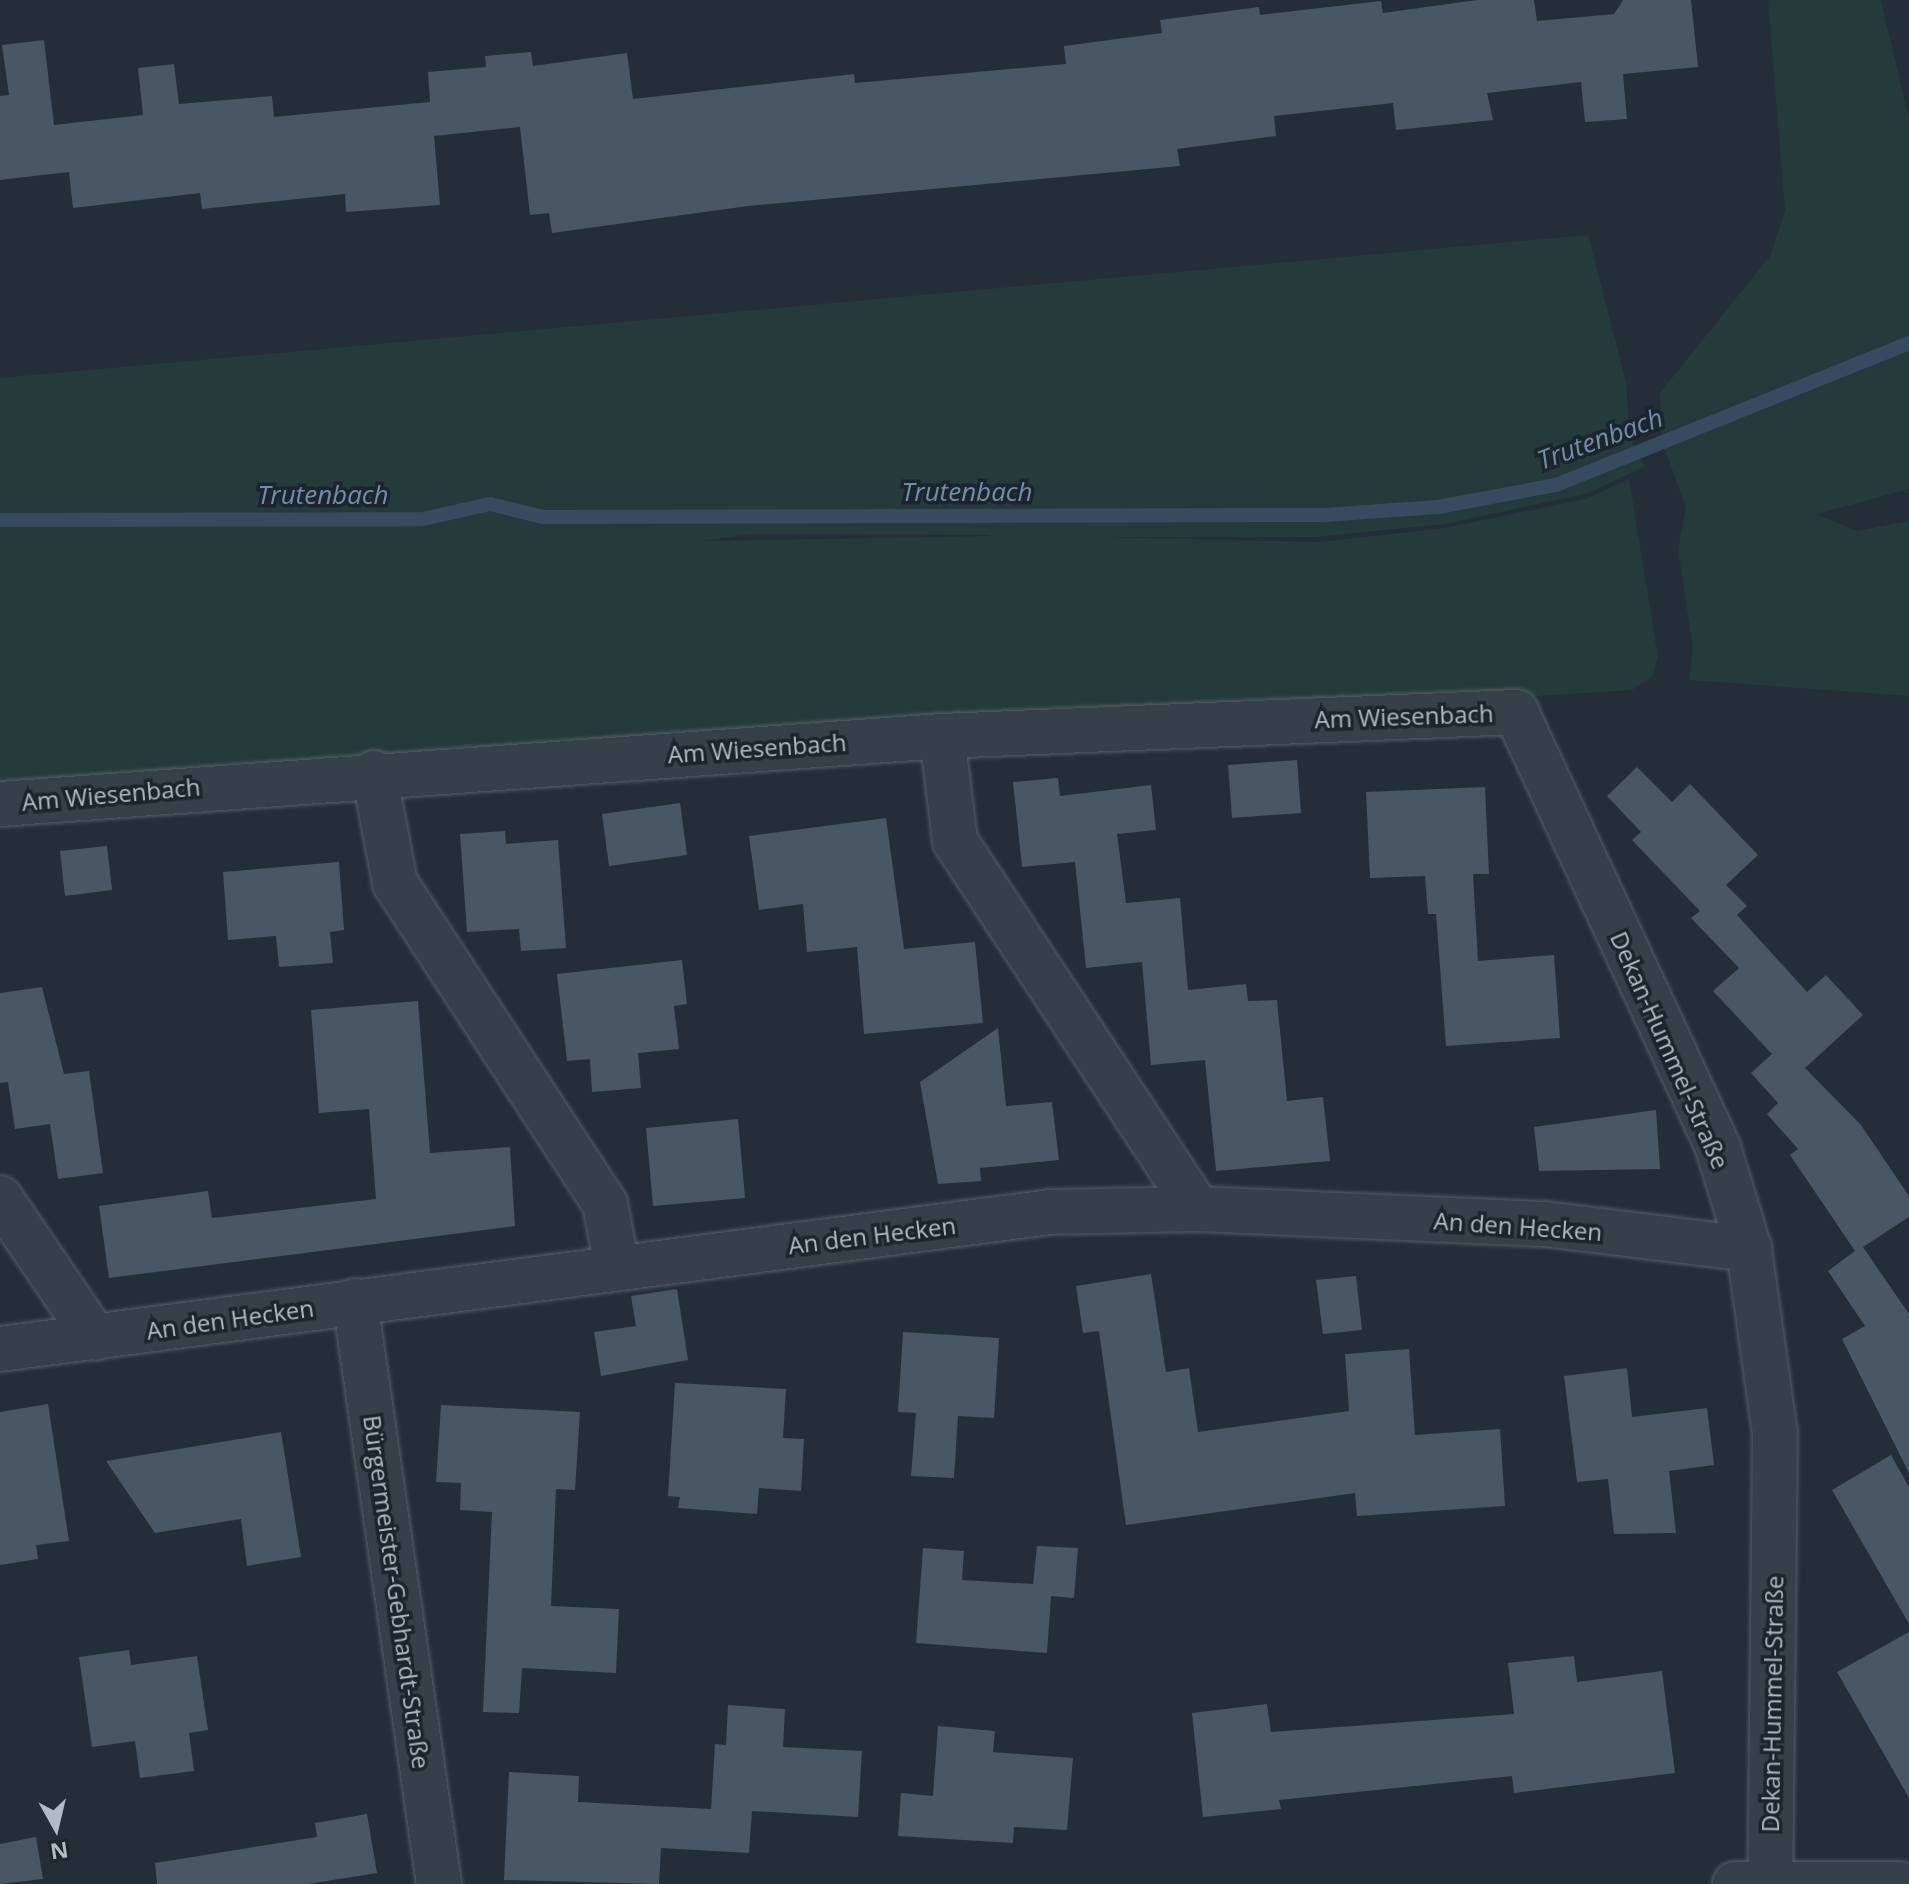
<!DOCTYPE html>
<meta charset="utf-8">
<style>
body{margin:0}
#map{position:relative;width:1909px;height:1884px;overflow:hidden;background:#232e39;font-family:"Open Sans",sans-serif}
div>[style]{position:absolute}
.green>*{inset:0;background:#253a3a}
.stream>*{height:14px;margin:-7px;padding:0 7px;transform-origin:7px;border-radius:7px;background:#374b60}
.building>*{inset:0;background:#495663}
.roads{filter:drop-shadow(0 0 2px #545e67) drop-shadow(0 0 2px #545e67)}
.minor>*{height:44px;margin:-22px;padding:0 22px;transform-origin:22px;border-radius:22px;background:#36404a}
span{translate:-50% -50%;white-space:nowrap;text-align:center;line-height:1.15;-webkit-text-stroke:7px #1c252e;paint-order:stroke}
.street-label{font-size:24px;color:#b1bbc6}
.water-label{font-size:26px;color:#728ea9;font-style:italic}
.north{position:absolute;left:16px;top:1788px;width:80px;height:80px;-webkit-text-stroke:6px #1c252e;paint-order:stroke;rotate:172deg;font-size:22px;font-weight:700;line-height:32px;text-align:center;color:#b1bbc6}
.north::after{content:'';display:block;margin:auto;width:28px;height:36px;background:#b1bbc6;clip-path:polygon(50% 0,100% 100%,50% 72%,0 100%)}
</style>
<div id="map">
<div class="green">
<i style="clip-path:polygon(1768px 0,1881px 0,1909px 119px,1909px 489px,1817px 514px,1856px 531px,1909px 521px,1909px 696px,1689px 680px,1693px 648px,1678px 550px,1686px 508px,1662px 441px,1660px 393px,1770px 256px,1785px 211px)"></i>
<i style="clip-path:polygon(evenodd,1588px 235px,1626px 382px,1630px 437px,1645px 466px,1589px 493px,1445px 524px,1315px 537px,1103px 537px,1319px 542px,1445px 528px,1586px 499px,1629px 479px,1658px 657px,1652px 676px,1632px 690px,0 794px,0 378px,1588px 235px,752px 534px,990px 535px,990px 536px,702px 541px,752px 534px)"></i>
</div>
<div class="stream">
<i style="left:0;top:520px;width:423px;rotate:-0.1deg"></i>
<i style="left:423px;top:519px;width:69px;rotate:-12.6deg"></i>
<i style="left:490px;top:504px;width:55px;rotate:13.8deg"></i>
<i style="left:543px;top:517px;width:781px;rotate:-0.15deg"></i>
<i style="left:1324px;top:515px;width:114px;rotate:-4deg"></i>
<i style="left:1438px;top:507px;width:120px;rotate:-10.6deg"></i>
<i style="left:1556px;top:485px;width:380px;rotate:-21.9deg"></i>
</div>
<div class="building">
<i style="clip-path:polygon(1477px 0,1534px 0,1537px 21px,1614px 14px,1623px 0,1691px 0,1698px 67px,1623px 74px,1627px 119px,1585px 122px,1581px 82px,1487px 93px,1493px 120px,1396px 130px,1393px 103px,1274px 116px,1276px 136px,1177px 149px,1180px 166px,748px 206px,552px 233px,549px 213px,530px 215px,520px 127px,434px 136px,440px 205px,346px 212px,345px 194px,202px 209px,200px 193px,73px 208px,69px 172px,0 180px,0 96px,9px 95px,2px 45px,44px 40px,54px 125px,143px 115px,138px 68px,174px 64px,179px 104px,272px 96px,274px 117px,430px 102px,428px 72px,486px 67px,485px 56px,531px 52px,533px 66px,627px 53px,633px 99px,854px 74px,855px 83px,1066px 64px,1064px 46px,1162px 33px,1160px 20px,1259px 7px,1260px 15px,1381px 1px,1383px 13px)"></i>
<i style="clip-path:polygon(1297px 760px,1301px 813px,1232px 818px,1228px 765px)"></i>
<i style="clip-path:polygon(1637px 767px,1672px 802px,1690px 784px,1758px 855px,1726px 885px,1747px 906px,1737px 915px,1807px 992px,1826px 975px,1863px 1015px,1805px 1068px,1861px 1125px,1909px 1196px,1909px 1217px,1863px 1247px,1909px 1314px,1909px 1473px,1842px 1339px,1865px 1326px,1828px 1271px,1855px 1251px,1790px 1155px,1798px 1149px,1767px 1114px,1778px 1103px,1751px 1073px,1772px 1054px,1713px 991px,1739px 968px,1691px 918px,1700px 911px,1632px 840px,1641px 832px,1607px 796px)"></i>
<i style="clip-path:polygon(1058px 778px,1060px 796px,1151px 785px,1156px 830px,1117px 834px,1126px 903px,1180px 898px,1188px 990px,1246px 984px,1248px 1001px,1277px 1000px,1287px 1101px,1323px 1097px,1330px 1161px,1216px 1171px,1205px 1060px,1151px 1065px,1142px 962px,1086px 968px,1075px 862px,1022px 867px,1013px 782px)"></i>
<i style="clip-path:polygon(1485px 787px,1489px 874px,1473px 874px,1478px 961px,1554px 955px,1560px 1038px,1446px 1046px,1436px 914px,1428px 914px,1425px 876px,1370px 878px,1366px 792px)"></i>
<i style="clip-path:polygon(680px 803px,687px 855px,609px 866px,602px 814px)"></i>
<i style="clip-path:polygon(886px 818px,904px 949px,975px 942px,983px 1023px,864px 1034px,857px 947px,807px 952px,803px 904px,759px 910px,749px 836px)"></i>
<i style="clip-path:polygon(505px 831px,506px 844px,558px 840px,566px 948px,521px 951px,519px 929px,467px 932px,460px 834px)"></i>
<i style="clip-path:polygon(107px 846px,112px 890px,65px 896px,60px 851px)"></i>
<i style="clip-path:polygon(339px 862px,344px 930px,330px 932px,333px 963px,279px 967px,276px 936px,228px 940px,223px 872px)"></i>
<i style="clip-path:polygon(682px 960px,687px 1004px,674px 1006px,679px 1049px,638px 1053px,641px 1088px,592px 1092px,590px 1059px,567px 1061px,557px 974px)"></i>
<i style="clip-path:polygon(42px 987px,64px 1074px,89px 1071px,103px 1173px,58px 1179px,50px 1124px,15px 1129px,8px 1082px,0 1083px,0 993px)"></i>
<i style="clip-path:polygon(418px 1001px,430px 1153px,510px 1147px,515px 1226px,109px 1278px,99px 1206px,208px 1191px,212px 1218px,376px 1199px,369px 1109px,319px 1113px,311px 1010px)"></i>
<i style="clip-path:polygon(998px 1028px,1006px 1106px,1052px 1102px,1059px 1160px,980px 1168px,981px 1181px,938px 1184px,920px 1082px)"></i>
<i style="clip-path:polygon(1656px 1110px,1660px 1169px,1539px 1171px,1534px 1127px)"></i>
<i style="clip-path:polygon(738px 1119px,745px 1198px,653px 1206px,646px 1128px)"></i>
<i style="clip-path:polygon(1151px 1274px,1166px 1372px,1189px 1368px,1198px 1432px,1349px 1411px,1345px 1354px,1409px 1349px,1415px 1435px,1500px 1429px,1505px 1506px,1357px 1516px,1355px 1493px,1126px 1525px,1099px 1331px,1083px 1333px,1076px 1286px)"></i>
<i style="clip-path:polygon(1356px 1276px,1362px 1330px,1323px 1334px,1316px 1280px)"></i>
<i style="clip-path:polygon(677px 1289px,688px 1360px,601px 1376px,594px 1332px,636px 1326px,631px 1296px)"></i>
<i style="clip-path:polygon(903px 1332px,999px 1338px,994px 1418px,958px 1416px,954px 1478px,911px 1476px,916px 1413px,898px 1412px)"></i>
<i style="clip-path:polygon(1627px 1368px,1632px 1417px,1707px 1408px,1714px 1465px,1669px 1471px,1676px 1533px,1614px 1534px,1608px 1479px,1577px 1482px,1564px 1376px)"></i>
<i style="clip-path:polygon(675px 1383px,786px 1389px,783px 1438px,804px 1439px,801px 1491px,759px 1488px,757px 1514px,678px 1508px,680px 1497px,668px 1496px)"></i>
<i style="clip-path:polygon(48px 1404px,69px 1541px,36px 1545px,38px 1559px,0 1565px,0 1412px)"></i>
<i style="clip-path:polygon(441px 1405px,580px 1412px,575px 1490px,556px 1489px,551px 1606px,619px 1609px,616px 1673px,522px 1668px,519px 1713px,483px 1712px,492px 1512px,460px 1510px,461px 1483px,436px 1482px)"></i>
<i style="clip-path:polygon(281px 1432px,301px 1557px,247px 1566px,241px 1519px,155px 1533px,106px 1461px)"></i>
<i style="clip-path:polygon(1891px 1455px,1909px 1487px,1909px 1624px,1832px 1490px)"></i>
<i style="clip-path:polygon(1037px 1546px,1078px 1548px,1074px 1598px,1051px 1596px,1047px 1653px,916px 1643px,923px 1548px,964px 1551px,962px 1580px,1033px 1584px)"></i>
<i style="clip-path:polygon(1909px 1632px,1909px 1798px,1837px 1672px)"></i>
<i style="clip-path:polygon(129px 1650px,131px 1665px,197px 1656px,208px 1730px,189px 1733px,194px 1771px,140px 1778px,135px 1741px,92px 1747px,79px 1657px)"></i>
<i style="clip-path:polygon(1574px 1656px,1577px 1682px,1662px 1671px,1675px 1773px,1514px 1793px,1512px 1776px,1279px 1800px,1281px 1809px,1203px 1817px,1192px 1713px,1267px 1704px,1271px 1732px,1514px 1714px,1508px 1663px)"></i>
<i style="clip-path:polygon(728px 1705px,785px 1709px,783px 1747px,862px 1751px,858px 1817px,752px 1811px,749px 1853px,661px 1848px,659px 1884px,504px 1880px,509px 1772px,579px 1776px,578px 1802px,711px 1809px,715px 1744px,726px 1745px)"></i>
<i style="clip-path:polygon(938px 1726px,995px 1731px,993px 1752px,1073px 1758px,1067px 1830px,1014px 1827px,1013px 1843px,898px 1836px,901px 1793px,933px 1796px)"></i>
<i style="clip-path:polygon(367px 1814px,377px 1873px,308px 1884px,157px 1884px,155px 1863px,317px 1837px,315px 1823px)"></i>
<i style="clip-path:polygon(36px 1837px,43px 1879px,0 1884px,0 1844px)"></i>
</div>
<div class="roads">
<div class="minor">
<i style="left:942px;top:736px;width:106px;rotate:82.9deg"></i>
<i style="left:955px;top:841px;width:441px;rotate:56.6deg"></i>
<i style="left:374px;top:773px;width:112px;rotate:79.2deg"></i>
<i style="left:395px;top:883px;width:384px;rotate:56.8deg"></i>
<i style="left:605px;top:1204px;width:64px;rotate:79.2deg"></i>
<i style="left:0;top:804px;width:944px;rotate:-4.13deg"></i>
<i style="left:942px;top:736px;width:575px;rotate:-2.39deg"></i>
<i style="left:1516px;top:712px;width:481px;rotate:65.1deg"></i>
<i style="left:1718px;top:1148px;width:106px;rotate:72.9deg"></i>
<i style="left:1749px;top:1249px;width:186px;rotate:82deg"></i>
<i style="left:1775px;top:1433px;width:451px;rotate:90.6deg"></i>
<i style="left:0;top:1198px;width:169px;rotate:55.8deg"></i>
<i style="left:355px;top:1301px;width:589px;rotate:81.8deg"></i>
<i style="left:0;top:1349px;width:1059px;rotate:-7.43deg"></i>
<i style="left:1050px;top:1212px;width:148px;rotate:-1.2deg"></i>
<i style="left:1198px;top:1209px;width:347px;rotate:2.5deg"></i>
<i style="left:1545px;top:1224px;width:206px;rotate:7deg"></i>
<i style="left:1735px;top:1884px;width:165px"></i>
</div>
</div>
<div class="street-label">
<span style="left:1404px;top:716px;rotate:-2deg">Am Wiesenbach</span>
<span style="left:757px;top:748px;rotate:-4deg">Am Wiesenbach</span>
<span style="left:111px;top:794px;rotate:-5deg">Am Wiesenbach</span>
<span style="left:1670px;top:1050px;rotate:66deg">Dekan-Hummel-Straße</span>
<span style="left:1518px;top:1226px;rotate:4deg">An den Hecken</span>
<span style="left:872px;top:1235px;rotate:-7deg">An den Hecken</span>
<span style="left:230px;top:1319px;rotate:-8deg">An den Hecken</span>
<span style="left:397px;top:1592px;rotate:82deg">Bürgermeister-Gebhardt-Straße</span>
<span style="left:1772px;top:1704px;rotate:-89deg">Dekan-Hummel-Straße</span>
</div>
<div class="water-label">
<span style="left:1600px;top:439px;rotate:-20deg">Trutenbach</span>
<span style="left:967px;top:492px">Trutenbach</span>
<span style="left:323px;top:495px">Trutenbach</span>
</div>
<div class="north">N</div>
</div>
